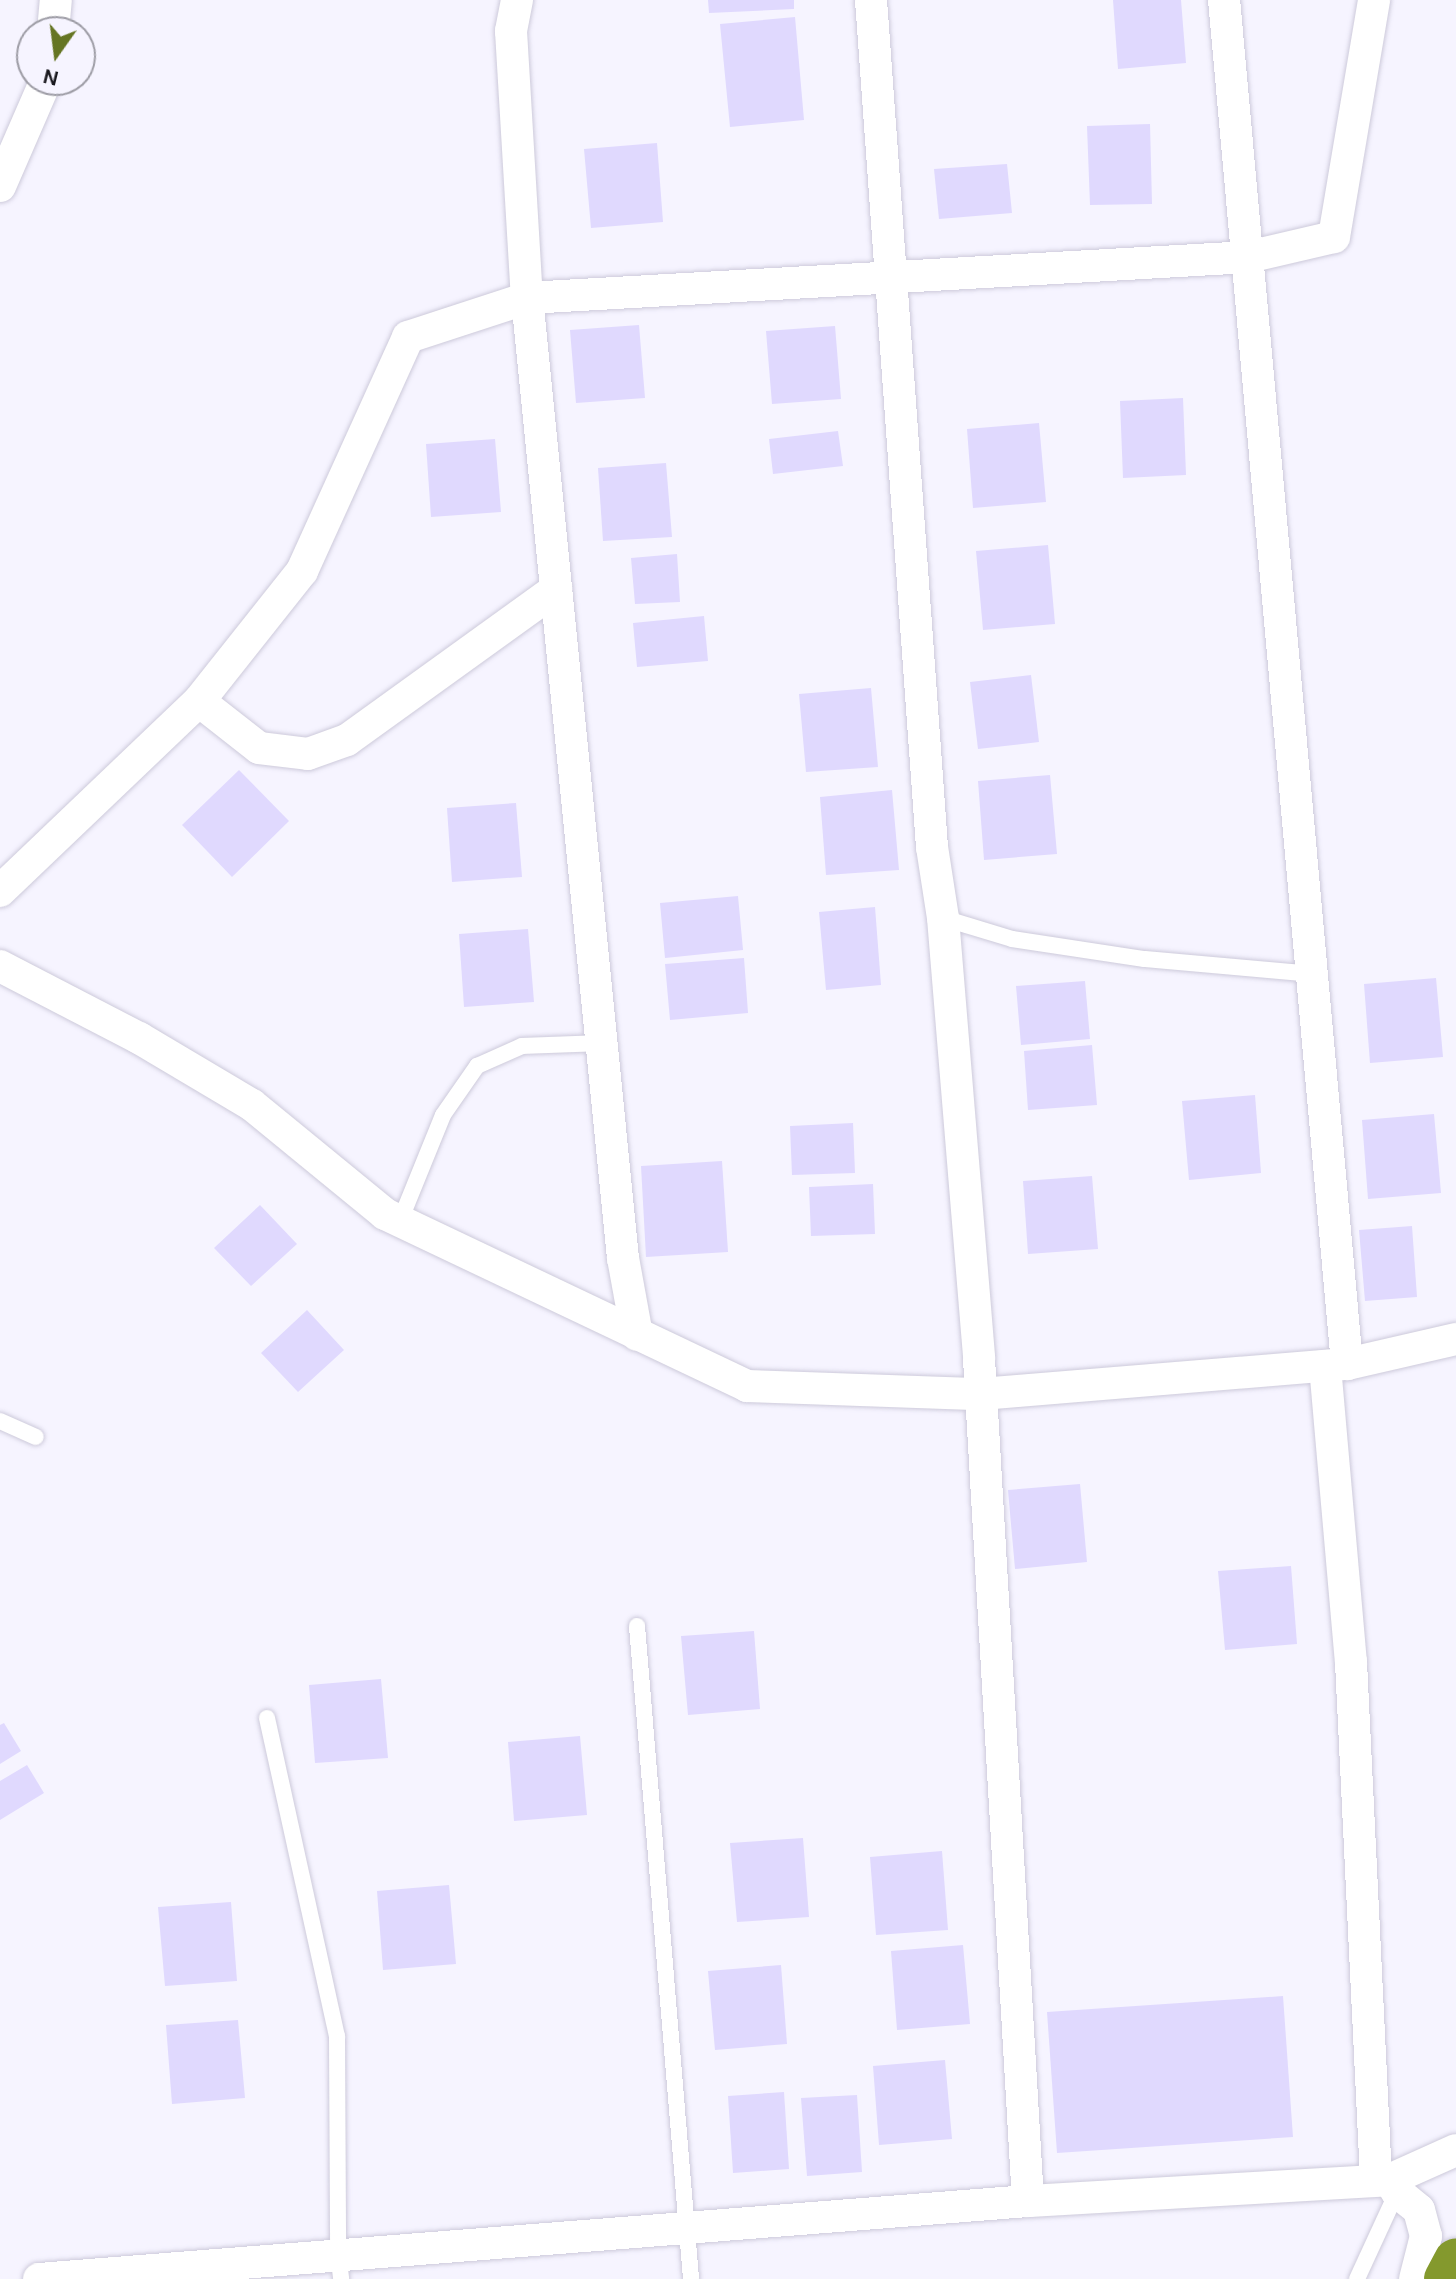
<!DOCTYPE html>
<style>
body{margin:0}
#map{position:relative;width:1456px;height:2279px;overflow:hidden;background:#f6f4ff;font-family:Karla,sans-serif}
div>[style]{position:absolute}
.building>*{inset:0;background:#e0d9fe}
.roads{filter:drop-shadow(0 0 2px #cdcadb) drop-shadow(0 0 2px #cdcadb)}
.lane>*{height:16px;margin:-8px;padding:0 8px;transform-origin:8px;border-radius:8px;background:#fff}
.street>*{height:32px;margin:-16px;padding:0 16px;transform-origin:16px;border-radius:16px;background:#fff}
.highway>*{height:44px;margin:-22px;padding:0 22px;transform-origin:22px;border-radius:22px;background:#84992d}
span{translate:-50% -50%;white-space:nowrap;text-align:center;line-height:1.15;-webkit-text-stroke:6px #f6f4ff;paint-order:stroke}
.north{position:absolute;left:16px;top:16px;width:80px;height:80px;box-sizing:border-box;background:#f6f4ff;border:2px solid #9d9ca5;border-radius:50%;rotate:194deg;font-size:22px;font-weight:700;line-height:32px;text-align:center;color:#18171d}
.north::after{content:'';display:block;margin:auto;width:28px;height:36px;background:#657523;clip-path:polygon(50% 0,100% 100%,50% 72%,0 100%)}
</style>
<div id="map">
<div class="building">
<i style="clip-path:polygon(708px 0,794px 0,794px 9px,709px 13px)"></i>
<i style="clip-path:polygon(1113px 0,1181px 0,1186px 63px,1118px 69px)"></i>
<i style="clip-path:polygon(795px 17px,804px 120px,730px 127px,720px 24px)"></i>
<i style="clip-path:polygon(1150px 124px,1152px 204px,1090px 205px,1087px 126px)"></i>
<i style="clip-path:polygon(657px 143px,663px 222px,591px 228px,584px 149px)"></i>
<i style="clip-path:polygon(1007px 164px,1012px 213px,939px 219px,934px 169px)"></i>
<i style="clip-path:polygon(639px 325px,645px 398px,576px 403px,570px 330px)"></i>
<i style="clip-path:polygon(835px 326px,841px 399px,772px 404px,766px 331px)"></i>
<i style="clip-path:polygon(1183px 398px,1186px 475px,1123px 478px,1120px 401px)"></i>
<i style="clip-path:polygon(1039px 423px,1046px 502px,973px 508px,967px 429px)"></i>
<i style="clip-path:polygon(838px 431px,843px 466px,773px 474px,769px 439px)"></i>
<i style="clip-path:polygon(495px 439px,501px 512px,431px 517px,426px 444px)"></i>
<i style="clip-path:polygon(666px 463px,672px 537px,603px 541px,598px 468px)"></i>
<i style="clip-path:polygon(1048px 545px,1055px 624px,983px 630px,976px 551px)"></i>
<i style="clip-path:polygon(677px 554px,680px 602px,635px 604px,631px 558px)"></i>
<i style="clip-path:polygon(704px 616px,708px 661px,637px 667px,633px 623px)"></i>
<i style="clip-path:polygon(1031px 675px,1039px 742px,978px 749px,970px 682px)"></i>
<i style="clip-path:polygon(871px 688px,878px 767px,806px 772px,799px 694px)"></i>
<i style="clip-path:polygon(239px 770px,289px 821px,232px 877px,182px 825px)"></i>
<i style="clip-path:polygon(1050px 775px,1057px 854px,984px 860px,978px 781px)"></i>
<i style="clip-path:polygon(892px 790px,899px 870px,826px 875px,820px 797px)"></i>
<i style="clip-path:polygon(516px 803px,522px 877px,452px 882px,447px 808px)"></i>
<i style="clip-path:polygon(738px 896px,743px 950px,665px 958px,660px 903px)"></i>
<i style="clip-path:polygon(875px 907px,881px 985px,826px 990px,819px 912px)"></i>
<i style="clip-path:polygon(528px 929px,534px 1002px,464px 1007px,459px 934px)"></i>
<i style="clip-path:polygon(744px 958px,748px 1013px,670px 1020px,665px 964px)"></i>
<i style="clip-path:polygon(1436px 978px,1443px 1057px,1370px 1063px,1364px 984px)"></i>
<i style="clip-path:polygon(1085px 981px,1090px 1039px,1021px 1045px,1016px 986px)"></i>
<i style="clip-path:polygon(1092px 1045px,1097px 1105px,1028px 1110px,1024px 1051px)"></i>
<i style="clip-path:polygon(1255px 1095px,1261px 1173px,1189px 1180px,1182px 1101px)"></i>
<i style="clip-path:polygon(1434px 1114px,1441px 1193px,1368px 1199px,1362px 1120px)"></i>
<i style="clip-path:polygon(853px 1123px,855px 1173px,792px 1175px,790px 1126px)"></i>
<i style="clip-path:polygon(722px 1161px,728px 1252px,646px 1257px,641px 1166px)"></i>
<i style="clip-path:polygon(1092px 1176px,1098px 1249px,1028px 1254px,1023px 1181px)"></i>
<i style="clip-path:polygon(873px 1184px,875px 1234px,811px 1236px,809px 1187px)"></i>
<i style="clip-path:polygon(260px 1205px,297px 1244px,251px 1286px,214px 1248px)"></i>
<i style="clip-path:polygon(1412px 1226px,1417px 1297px,1365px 1301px,1359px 1230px)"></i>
<i style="clip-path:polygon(307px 1310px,344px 1350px,298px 1392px,261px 1353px)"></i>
<i style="clip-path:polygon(1080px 1484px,1087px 1562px,1015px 1569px,1008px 1490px)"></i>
<i style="clip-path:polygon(1291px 1566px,1297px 1644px,1225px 1650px,1218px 1571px)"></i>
<i style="clip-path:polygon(754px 1631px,760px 1709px,688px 1715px,681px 1636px)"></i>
<i style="clip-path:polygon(381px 1679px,388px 1758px,315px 1763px,309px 1685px)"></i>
<i style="clip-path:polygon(4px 1723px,21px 1751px,0 1764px,0 1725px)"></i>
<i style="clip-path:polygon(580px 1736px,587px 1815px,514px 1821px,508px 1742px)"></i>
<i style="clip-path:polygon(27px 1765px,44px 1793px,0 1820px,0 1781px)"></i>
<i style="clip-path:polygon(803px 1838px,809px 1917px,737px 1922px,730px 1843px)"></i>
<i style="clip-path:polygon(942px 1851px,948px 1930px,876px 1935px,870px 1857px)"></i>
<i style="clip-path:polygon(449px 1885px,456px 1964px,383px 1970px,377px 1891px)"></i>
<i style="clip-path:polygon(231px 1902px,237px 1981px,165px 1986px,158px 1907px)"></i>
<i style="clip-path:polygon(963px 1945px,970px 2024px,897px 2030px,891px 1951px)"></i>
<i style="clip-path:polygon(781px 1965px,787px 2044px,715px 2050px,708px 1971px)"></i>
<i style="clip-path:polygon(1283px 1996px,1293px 2137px,1057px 2153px,1047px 2012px)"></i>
<i style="clip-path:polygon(238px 2020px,245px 2098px,172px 2104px,166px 2025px)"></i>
<i style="clip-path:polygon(945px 2060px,952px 2139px,879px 2145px,873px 2066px)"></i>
<i style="clip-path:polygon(784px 2092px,789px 2169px,733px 2173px,728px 2096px)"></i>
<i style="clip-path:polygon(857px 2095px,862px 2172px,807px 2176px,801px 2098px)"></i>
</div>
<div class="roads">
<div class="lane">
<i style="left:943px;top:918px;width:72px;rotate:16.9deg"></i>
<i style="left:1012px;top:939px;width:134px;rotate:8.6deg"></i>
<i style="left:1145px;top:959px;width:169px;rotate:5.1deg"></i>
<i style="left:400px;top:1221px;width:114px;rotate:-67.9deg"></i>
<i style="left:443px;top:1115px;width:60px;rotate:-55.2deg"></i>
<i style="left:477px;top:1066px;width:49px;rotate:-24deg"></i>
<i style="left:522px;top:1046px;width:80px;rotate:-2.1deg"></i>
<i style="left:0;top:1421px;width:39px;rotate:24deg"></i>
<i style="left:637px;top:1626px;width:655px;rotate:85.27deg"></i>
<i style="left:267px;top:1718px;width:326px;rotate:77.6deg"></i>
<i style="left:337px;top:2036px;width:217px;rotate:89.7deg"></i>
<i style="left:338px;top:2253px;width:26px;rotate:83deg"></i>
<i style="left:1357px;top:2279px;width:96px;rotate:-65.3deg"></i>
</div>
<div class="street">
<i style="left:517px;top:0;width:32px;rotate:101deg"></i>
<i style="left:511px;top:31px;width:267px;rotate:86.6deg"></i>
<i style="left:527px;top:298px;width:965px;rotate:84.29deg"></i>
<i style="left:623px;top:1258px;width:78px;rotate:79.7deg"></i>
<i style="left:871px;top:0;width:849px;rotate:85.88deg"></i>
<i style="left:932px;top:847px;width:72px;rotate:81.2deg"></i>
<i style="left:943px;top:918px;width:442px;rotate:85.3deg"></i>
<i style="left:979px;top:1359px;width:843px;rotate:86.67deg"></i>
<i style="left:53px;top:32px;width:32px;rotate:-85deg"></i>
<i style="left:0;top:186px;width:116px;rotate:-66.5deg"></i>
<i style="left:199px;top:701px;width:76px;rotate:38.1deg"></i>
<i style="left:259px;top:748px;width:49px;rotate:7deg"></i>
<i style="left:308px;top:754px;width:41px;rotate:-19.7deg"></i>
<i style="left:347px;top:740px;width:258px;rotate:-35.8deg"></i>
<i style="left:0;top:891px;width:275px;rotate:-43.7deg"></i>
<i style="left:199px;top:701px;width:166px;rotate:-51.6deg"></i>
<i style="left:302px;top:571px;width:257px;rotate:-65.6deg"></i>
<i style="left:408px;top:337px;width:125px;rotate:-18.1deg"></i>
<i style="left:527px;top:298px;width:722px;rotate:-3.25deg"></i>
<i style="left:1248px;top:257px;width:88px;rotate:-13.1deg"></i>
<i style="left:1334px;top:237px;width:240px;rotate:-80.4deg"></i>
<i style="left:0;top:966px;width:157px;rotate:27.4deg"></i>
<i style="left:139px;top:1038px;width:131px;rotate:30.7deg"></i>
<i style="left:252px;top:1105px;width:172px;rotate:39.3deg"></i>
<i style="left:385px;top:1214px;width:401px;rotate:25.4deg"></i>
<i style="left:747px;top:1386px;width:234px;rotate:2deg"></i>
<i style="left:981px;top:1394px;width:367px;rotate:-4.7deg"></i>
<i style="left:1347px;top:1364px;width:1370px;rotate:-95.15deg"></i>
<i style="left:1347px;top:1364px;width:112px;rotate:-12.9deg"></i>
<i style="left:1325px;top:1366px;width:297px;rotate:85deg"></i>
<i style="left:1351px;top:1662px;width:517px;rotate:87.23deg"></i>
<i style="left:1389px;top:2180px;width:14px;rotate:56deg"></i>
<i style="left:1397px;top:2192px;width:28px;rotate:39deg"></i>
<i style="left:1419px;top:2210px;width:27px;rotate:75deg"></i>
<i style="left:1426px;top:2236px;width:44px;rotate:104.3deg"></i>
<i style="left:39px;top:2279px;width:992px;rotate:-4.51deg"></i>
<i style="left:1028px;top:2201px;width:362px;rotate:-3.3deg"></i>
<i style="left:1389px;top:2180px;width:73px;rotate:-24.1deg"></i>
</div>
<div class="highway">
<i style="left:1446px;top:2279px;width:21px;rotate:-62deg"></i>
</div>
</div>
<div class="north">N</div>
</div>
